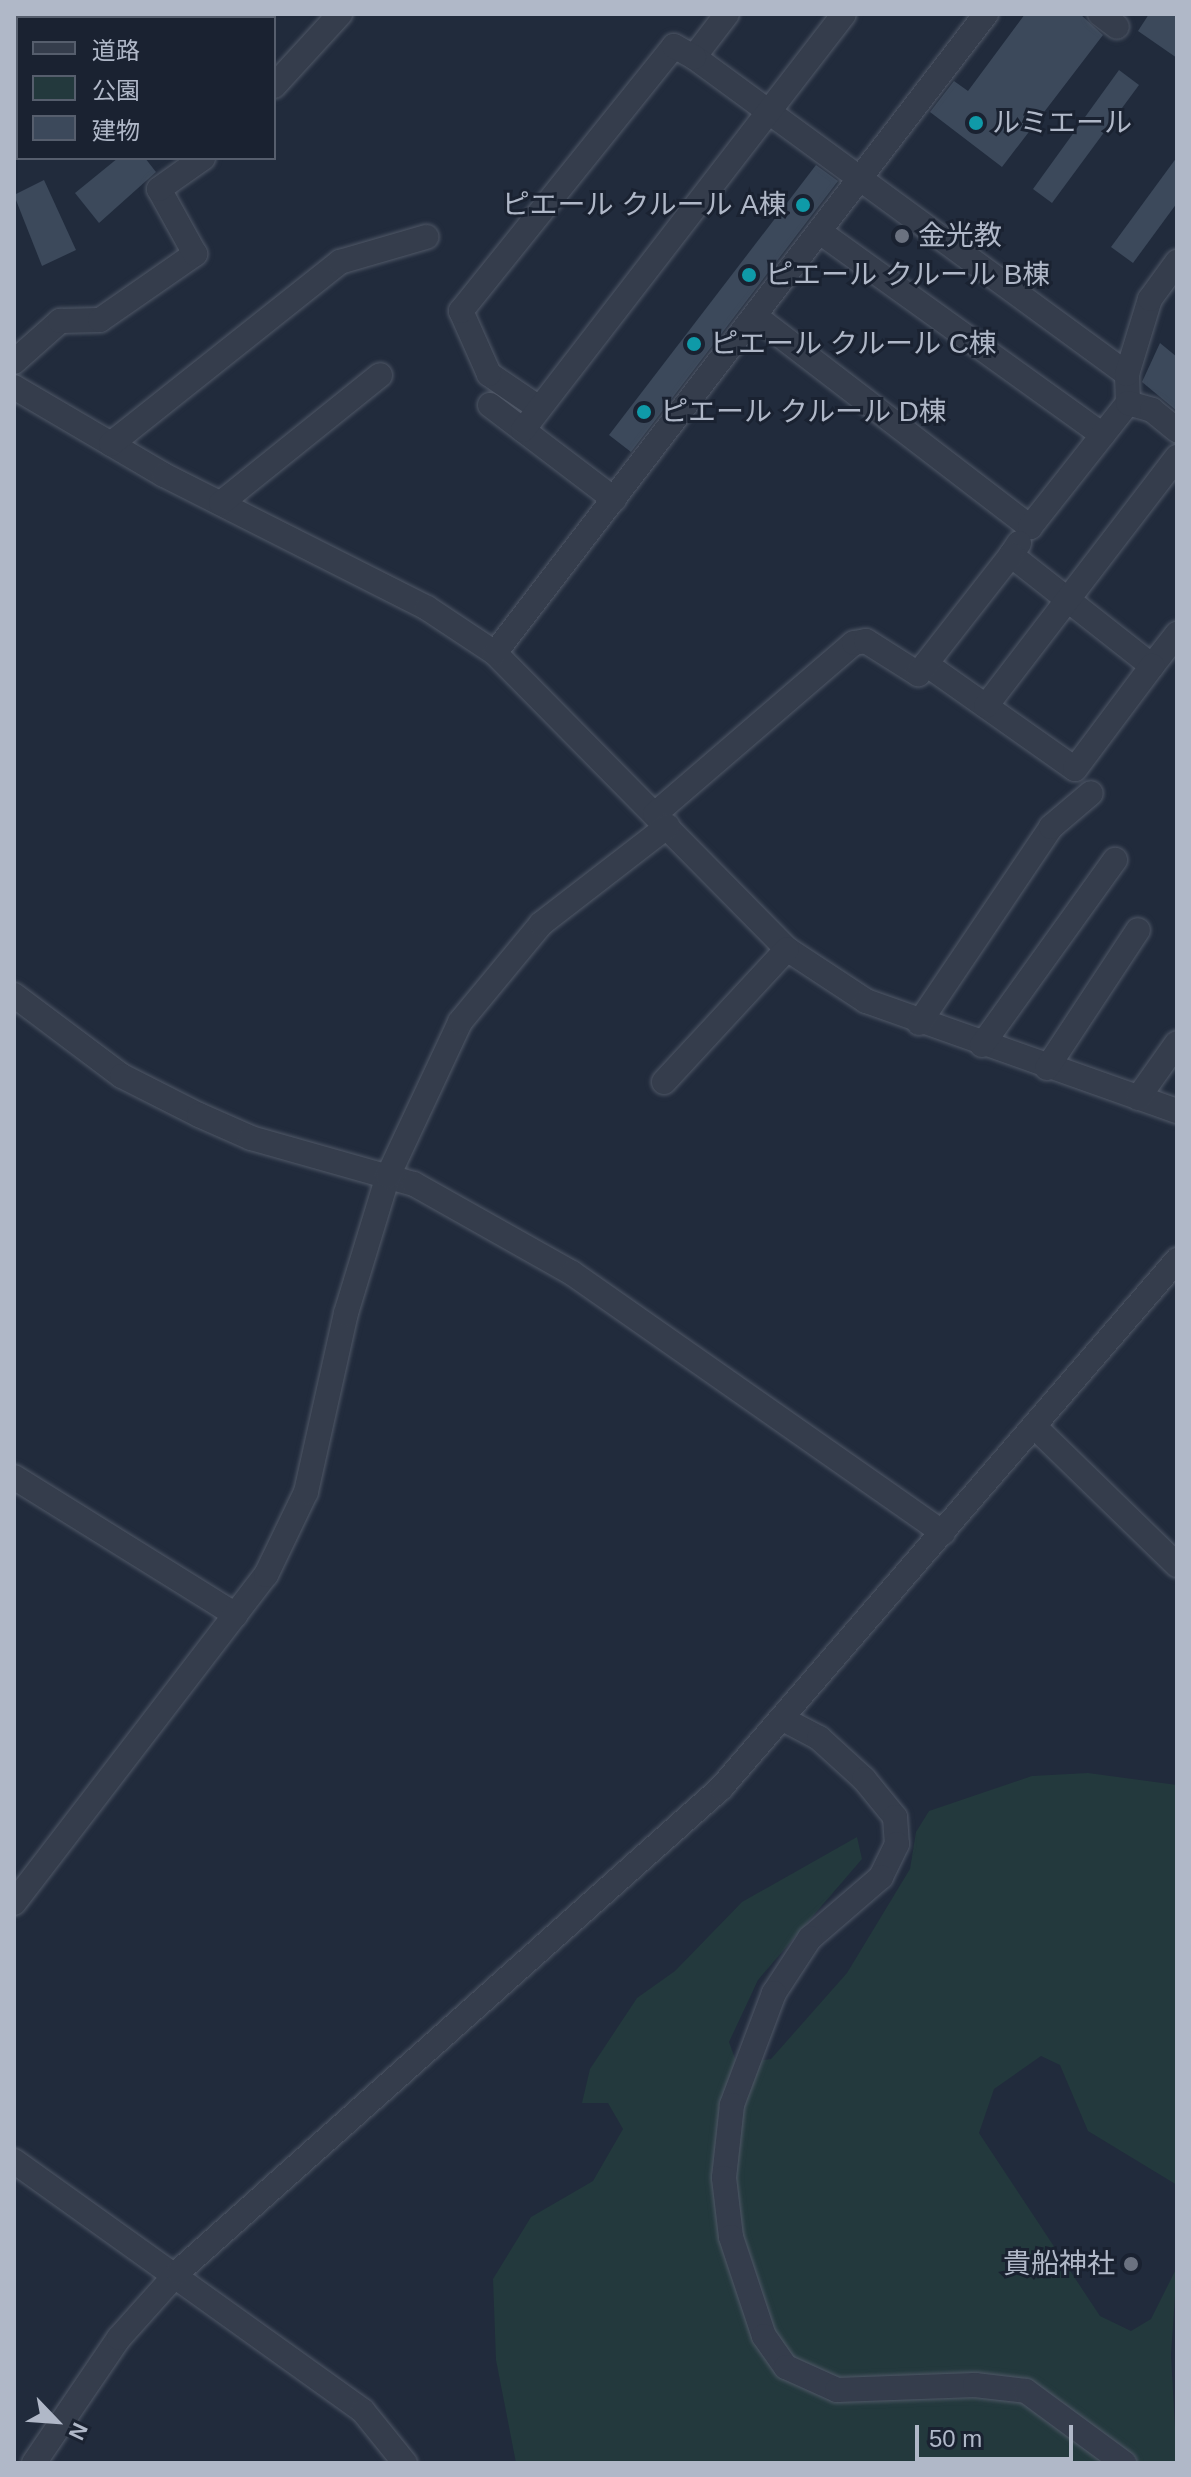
<!DOCTYPE html>
<meta charset="utf-8">
<style>
body{margin:0}
#map{position:relative;width:1191px;height:2477px;overflow:hidden;background:#212b3c;font-family:Arial,"Noto Sans JP",sans-serif}
div>[style]{position:absolute}
.green>*{inset:0;background:#23393d}
.building>*{inset:0;background:#3c495b}
.roads{filter:drop-shadow(0 0 2px #505867) drop-shadow(0 0 2px #505867)}
.minor>*{height:24px;margin:-12px;padding:0 12px;transform-origin:12px;border-radius:12px;background:#353d4c}
.dots>*{width:22px;height:22px;translate:-50% -50%;box-sizing:border-box;border:4px solid #1a2231;border-radius:50%}
span{translate:-50% -50%;white-space:nowrap;text-align:center;line-height:1.15;-webkit-text-stroke:6px #1a2231;paint-order:stroke}
.poi-label{font-size:28px;color:#b0b8c8}
.left{translate:0 -50%;text-align:left}
.right{translate:-100% -50%;text-align:right}
.frame{position:absolute;inset:0;border:16px solid #b0b8c8;pointer-events:none}
.legend{position:absolute;left:16px;top:16px;width:260px;height:144px;box-sizing:border-box;background:#1a2231;border:2px solid #565e6d;margin:0;padding:10px 14px;list-style:none;font-size:24px;color:#b0b8c8}
.legend li{display:flex;align-items:center;gap:16px;height:40px}
.legend b{width:40px;border:2px solid #565e6d}
.north{position:absolute;left:16px;top:2381px;width:80px;height:80px;-webkit-text-stroke:6px #1a2231;paint-order:stroke;rotate:115deg;font-size:22px;font-weight:700;line-height:32px;text-align:center;color:#b0b8c8}
.north::after{content:'';display:block;margin:auto;width:28px;height:36px;background:#b0b8c8;clip-path:polygon(50% 0,100% 100%,50% 72%,0 100%)}
.scale{position:absolute;left:915px;top:2425px;width:158px;height:36px;box-sizing:border-box;border:4px solid #b0b8c8;border-top:0;padding-left:10px;font-size:24px;line-height:28px;white-space:nowrap;color:#b0b8c8;-webkit-text-stroke:6px #1a2231;paint-order:stroke}
</style>
<div id="map">
<div class="green">
<i style="clip-path:polygon(1088px 1773px,1177px 1785px,1177px 2185px,1088px 2131px,1060px 2065px,1041px 2056px,994px 2089px,979px 2133px,1100px 2316px,1131px 2331px,1151px 2319px,1177px 2267px,1171px 2355px,1177px 2463px,516px 2463px,496px 2360px,493px 2279px,531px 2217px,593px 2181px,623px 2129px,608px 2103px,582px 2103px,590px 2069px,637px 1998px,675px 1971px,742px 1902px,857px 1837px,862px 1859px,758px 1980px,729px 2042px,737px 2064px,771px 2059px,847px 1973px,910px 1869px,916px 1832px,929px 1811px,1032px 1776px)"></i>
</div>
<div class="building">
<i style="clip-path:polygon(1025px 14px,1080px 14px,1103px 35px,1002px 167px,930px 112px,954px 81px,968px 91px)"></i>
<i style="clip-path:polygon(1149px 14px,1177px 14px,1177px 58px,1138px 31px)"></i>
<i style="clip-path:polygon(1119px 70px,1139px 85px,1052px 203px,1033px 189px)"></i>
<i style="clip-path:polygon(1177px 157px,1177px 203px,1133px 263px,1111px 247px)"></i>
<i style="clip-path:polygon(118px 158px,145px 158px,156px 172px,99px 223px,75px 193px)"></i>
<i style="clip-path:polygon(816px 165px,838px 181px,631px 452px,609px 435px)"></i>
<i style="clip-path:polygon(44px 180px,76px 250px,42px 266px,14px 195px)"></i>
<i style="clip-path:polygon(1160px 343px,1177px 357px,1177px 411px,1142px 382px)"></i>
</div>
<div class="roads">
<div class="minor">
<i style="left:727px;top:14px;width:54px;rotate:127.5deg"></i>
<i style="left:694px;top:57px;width:537px;rotate:36.21deg"></i>
<i style="left:1100px;top:14px;width:21px;rotate:37deg"></i>
<i style="left:274px;top:86px;width:98px;rotate:-47.5deg"></i>
<i style="left:820px;top:232px;width:348px;rotate:35.7deg"></i>
<i style="left:755px;top:316px;width:347px;rotate:37.5deg"></i>
<i style="left:1030px;top:527px;width:158px;rotate:-51.7deg"></i>
<i style="left:1128px;top:403px;width:29px;rotate:-92deg"></i>
<i style="left:1127px;top:374px;width:78px;rotate:-73deg"></i>
<i style="left:1150px;top:299px;width:46px;rotate:-53.9deg"></i>
<i style="left:14px;top:362px;width:62px;rotate:-41.7deg"></i>
<i style="left:60px;top:321px;width:40px;rotate:-1.4deg"></i>
<i style="left:100px;top:320px;width:116px;rotate:-34.8deg"></i>
<i style="left:195px;top:254px;width:74px;rotate:-119deg"></i>
<i style="left:159px;top:189px;width:54px;rotate:-35.2deg"></i>
<i style="left:14px;top:387px;width:174px;rotate:30.4deg"></i>
<i style="left:164px;top:475px;width:295px;rotate:26.8deg"></i>
<i style="left:427px;top:608px;width:82px;rotate:33.5deg"></i>
<i style="left:495px;top:653px;width:416px;rotate:45.4deg"></i>
<i style="left:787px;top:949px;width:95px;rotate:33.4deg"></i>
<i style="left:866px;top:1001px;width:330px;rotate:19.5deg"></i>
<i style="left:1128px;top:403px;width:25px;rotate:16deg"></i>
<i style="left:1152px;top:410px;width:32px;rotate:39deg"></i>
<i style="left:490px;top:405px;width:156px;rotate:37.2deg"></i>
<i style="left:536px;top:406px;width:57px;rotate:-145.8deg"></i>
<i style="left:489px;top:374px;width:69px;rotate:-114deg"></i>
<i style="left:461px;top:311px;width:340px;rotate:-51.2deg"></i>
<i style="left:674px;top:46px;width:23px;rotate:29deg"></i>
<i style="left:523px;top:430px;width:525px;rotate:-52.34deg"></i>
<i style="left:111px;top:444px;width:293px;rotate:-38.5deg"></i>
<i style="left:340px;top:262px;width:90px;rotate:-16.2deg"></i>
<i style="left:221px;top:503px;width:204px;rotate:-38.8deg"></i>
<i style="left:1019px;top:543px;width:14px;rotate:124deg"></i>
<i style="left:1011px;top:555px;width:179px;rotate:38.2deg"></i>
<i style="left:1152px;top:666px;width:41px;rotate:-52deg"></i>
<i style="left:495px;top:653px;width:806px;rotate:-52.46deg"></i>
<i style="left:926px;top:664px;width:182px;rotate:35.2deg"></i>
<i style="left:1075px;top:769px;width:129px;rotate:-53.2deg"></i>
<i style="left:986px;top:706px;width:314px;rotate:-52.5deg"></i>
<i style="left:655px;top:814px;width:262px;rotate:-40.7deg"></i>
<i style="left:854px;top:643px;width:12px;rotate:-9deg"></i>
<i style="left:866px;top:641px;width:62px;rotate:32.4deg"></i>
<i style="left:918px;top:674px;width:151px;rotate:-52deg"></i>
<i style="left:14px;top:995px;width:135px;rotate:36.9deg"></i>
<i style="left:122px;top:1076px;width:86px;rotate:26.9deg"></i>
<i style="left:199px;top:1115px;width:57px;rotate:23.9deg"></i>
<i style="left:251px;top:1138px;width:169px;rotate:15.8deg"></i>
<i style="left:414px;top:1184px;width:181px;rotate:29.4deg"></i>
<i style="left:572px;top:1273px;width:453px;rotate:35deg"></i>
<i style="left:919px;top:1023px;width:236px;rotate:-56deg"></i>
<i style="left:1051px;top:827px;width:52px;rotate:-40.4deg"></i>
<i style="left:982px;top:1045px;width:228px;rotate:-54.3deg"></i>
<i style="left:1047px;top:1068px;width:165px;rotate:-56.6deg"></i>
<i style="left:664px;top:1082px;width:181px;rotate:-47.2deg"></i>
<i style="left:1138px;top:1098px;width:67px;rotate:-54.7deg"></i>
<i style="left:1035px;top:1427px;width:198px;rotate:44.2deg"></i>
<i style="left:14px;top:1477px;width:261px;rotate:31.9deg"></i>
<i style="left:783px;top:1719px;width:41px;rotate:27.8deg"></i>
<i style="left:819px;top:1738px;width:61px;rotate:42.3deg"></i>
<i style="left:864px;top:1779px;width:49px;rotate:50.8deg"></i>
<i style="left:895px;top:1817px;width:27px;rotate:86deg"></i>
<i style="left:897px;top:1844px;width:37px;rotate:116deg"></i>
<i style="left:881px;top:1877px;width:94px;rotate:139.3deg"></i>
<i style="left:810px;top:1938px;width:66px;rotate:123.2deg"></i>
<i style="left:774px;top:1993px;width:120px;rotate:110.6deg"></i>
<i style="left:732px;top:2105px;width:73px;rotate:96.3deg"></i>
<i style="left:724px;top:2178px;width:59px;rotate:83.2deg"></i>
<i style="left:731px;top:2237px;width:104px;rotate:71.6deg"></i>
<i style="left:764px;top:2336px;width:38px;rotate:55deg"></i>
<i style="left:786px;top:2367px;width:56px;rotate:24.3deg"></i>
<i style="left:837px;top:2390px;width:138px;rotate:-2.1deg"></i>
<i style="left:975px;top:2385px;width:51px;rotate:6.7deg"></i>
<i style="left:1026px;top:2391px;width:122px;rotate:36.3deg"></i>
<i style="left:14px;top:1903px;width:414px;rotate:-52.5deg"></i>
<i style="left:266px;top:1575px;width:92px;rotate:-64.3deg"></i>
<i style="left:306px;top:1492px;width:183px;rotate:-77.4deg"></i>
<i style="left:346px;top:1313px;width:143px;rotate:-73deg"></i>
<i style="left:388px;top:1176px;width:170px;rotate:-64.9deg"></i>
<i style="left:460px;top:1022px;width:127px;rotate:-50.4deg"></i>
<i style="left:541px;top:924px;width:160px;rotate:-37.7deg"></i>
<i style="left:14px;top:2161px;width:429px;rotate:35.6deg"></i>
<i style="left:363px;top:2411px;width:67px;rotate:51.1deg"></i>
<i style="left:34px;top:2463px;width:151px;rotate:-55.8deg"></i>
<i style="left:119px;top:2338px;width:89px;rotate:-48.2deg"></i>
<i style="left:178px;top:2272px;width:727px;rotate:-41.71deg"></i>
<i style="left:721px;top:1788px;width:698px;rotate:-49.18deg"></i>
</div>
</div>
<div class="dots">
<i style="left:976px;top:123px;background:#0f9aa8"></i>
<i style="left:803px;top:205px;background:#0f9aa8"></i>
<i style="left:902px;top:236px;background:#6b7280"></i>
<i style="left:749px;top:275px;background:#0f9aa8"></i>
<i style="left:694px;top:344px;background:#0f9aa8"></i>
<i style="left:644px;top:412px;background:#0f9aa8"></i>
<i style="left:1131px;top:2264px;background:#6b7280"></i>
</div>
<div class="poi-label">
<span class="left" style="left:992px;top:123px">ルミエール</span>
<span class="right" style="left:787px;top:205px">ピエール クルール A棟</span>
<span class="left" style="left:918px;top:236px">金光教</span>
<span class="left" style="left:765px;top:275px">ピエール クルール B棟</span>
<span class="left" style="left:710px;top:344px">ピエール クルール C棟</span>
<span class="left" style="left:660px;top:412px">ピエール クルール D棟</span>
<span class="right" style="left:1115px;top:2264px">貴船神社</span>
</div>
<div class="frame"></div>
<ul class="legend">
<li><b style="height:10px;background:#353d4c"></b>道路</li>
<li><b style="height:22px;background:#23393d"></b>公園</li>
<li><b style="height:22px;background:#3c495b"></b>建物</li>
</ul>
<div class="north">N</div>
<div class="scale">50 m</div>
</div>
